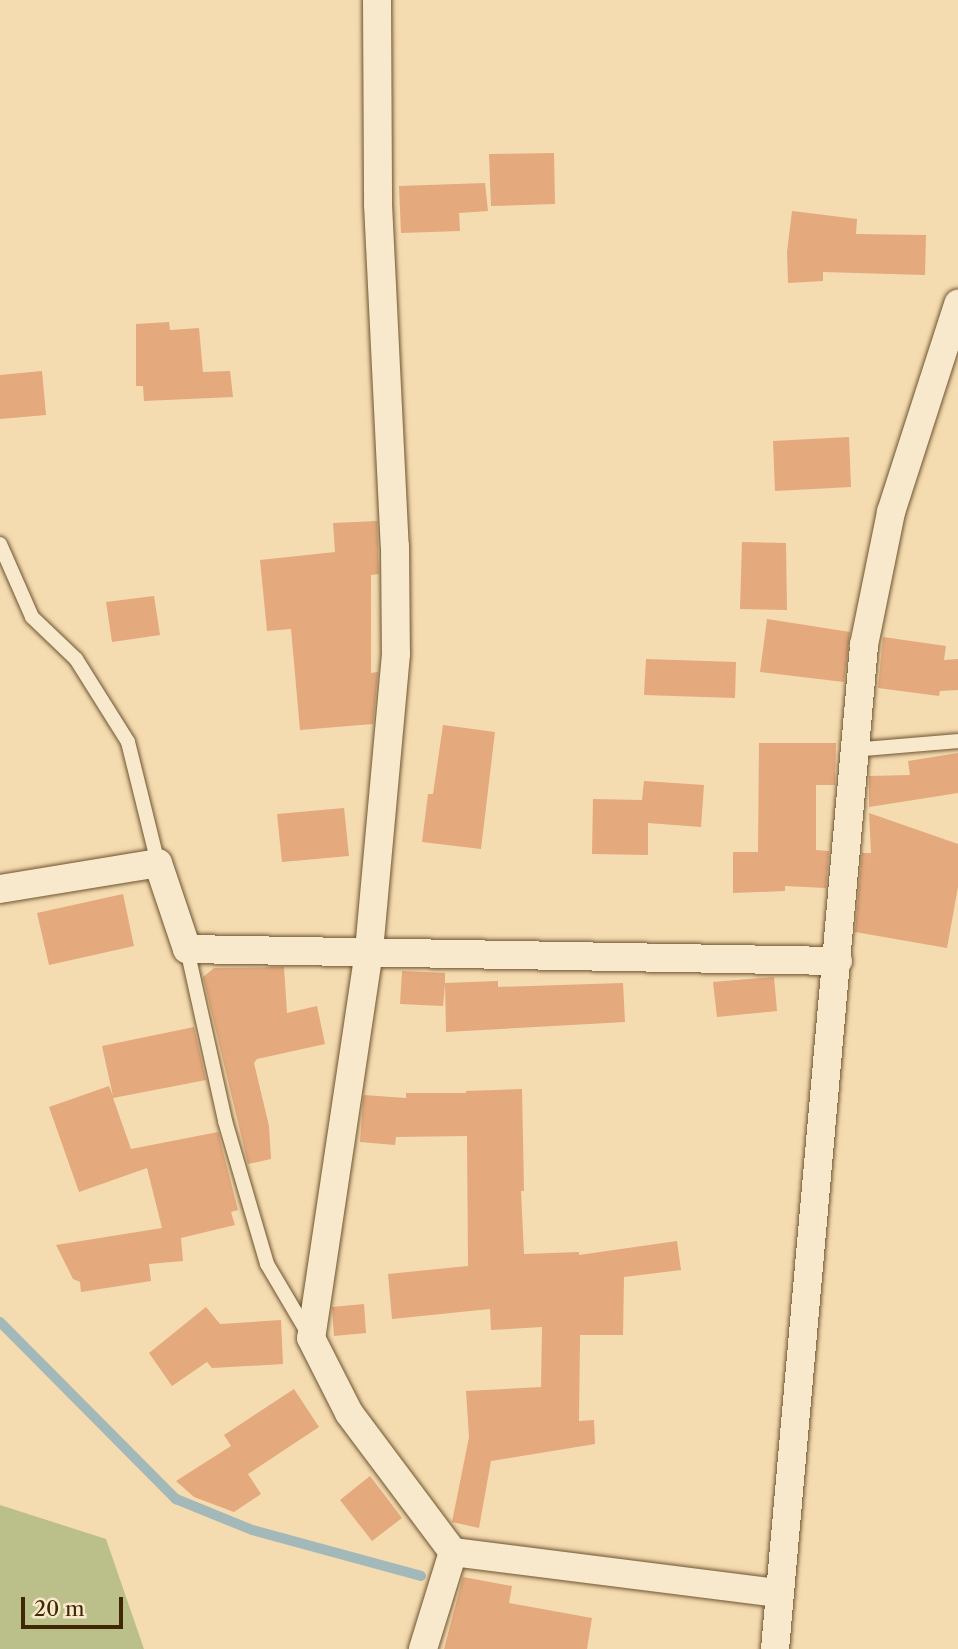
<!DOCTYPE html>
<style>
body{margin:0}
#map{position:relative;width:958px;height:1649px;overflow:hidden;background:#f5dbb0;font-family:"Libre Caslon Text",serif}
div>[style]{position:absolute}
.green>*{inset:0;background:#bbc08b}
.stream>*{height:10px;margin:-5px;padding:0 5px;transform-origin:5px;border-radius:5px;background:#a3b8b8}
.building>*{inset:0;background:#e4a97d}
.roads{filter:drop-shadow(0 0 2px #6e5530) drop-shadow(0 0 2px #6e5530)}
.lane>*{height:14px;margin:-7px;padding:0 7px;transform-origin:7px;border-radius:7px;background:#f8e8cc}
.street>*{height:28px;margin:-14px;padding:0 14px;transform-origin:14px;border-radius:14px;background:#f8e8cc}
span{translate:-50% -50%;white-space:nowrap;text-align:center;line-height:1.15;-webkit-text-stroke:6px #f8e8cc;paint-order:stroke}
.scale{position:absolute;left:21px;top:1597px;width:102px;height:32px;box-sizing:border-box;border:4px solid #412805;border-top:0;padding-left:9px;font-size:21px;line-height:24px;white-space:nowrap;color:#412805;-webkit-text-stroke:5px #f8e8cc;paint-order:stroke}
</style>
<div id="map">
<div class="green">
<i style="clip-path:polygon(0 1505px,106px 1539px,144px 1649px,0 1649px)"></i>
</div>
<div class="stream">
<i style="left:0;top:1322px;width:250px;rotate:45.2deg"></i>
<i style="left:176px;top:1499px;width:82px;rotate:22.2deg"></i>
<i style="left:252px;top:1530px;width:175px;rotate:15.2deg"></i>
</div>
<div class="building">
<i style="clip-path:polygon(554px 153px,555px 204px,491px 206px,489px 154px)"></i>
<i style="clip-path:polygon(485px 183px,488px 211px,459px 213px,460px 231px,401px 233px,399px 186px)"></i>
<i style="clip-path:polygon(792px 211px,857px 219px,856px 234px,926px 235px,925px 275px,823px 272px,823px 281px,788px 283px,787px 252px)"></i>
<i style="clip-path:polygon(169px 322px,170px 330px,199px 328px,203px 372px,230px 371px,233px 397px,144px 401px,143px 386px,136px 386px,136px 324px)"></i>
<i style="clip-path:polygon(42px 371px,46px 415px,0 419px,0 375px)"></i>
<i style="clip-path:polygon(849px 437px,851px 487px,775px 491px,773px 441px)"></i>
<i style="clip-path:polygon(377px 521px,379px 574px,371px 575px,371px 673px,378px 672px,373px 724px,300px 730px,291px 629px,267px 631px,260px 560px,335px 552px,333px 523px)"></i>
<i style="clip-path:polygon(742px 542px,786px 543px,787px 610px,740px 609px)"></i>
<i style="clip-path:polygon(154px 596px,160px 635px,112px 642px,106px 602px)"></i>
<i style="clip-path:polygon(767px 619px,850px 632px,844px 682px,760px 672px)"></i>
<i style="clip-path:polygon(883px 637px,946px 646px,944px 660px,958px 659px,958px 690px,940px 691px,939px 696px,878px 688px)"></i>
<i style="clip-path:polygon(646px 659px,736px 662px,735px 698px,644px 695px)"></i>
<i style="clip-path:polygon(443px 725px,495px 732px,481px 849px,422px 842px,428px 794px,433px 794px)"></i>
<i style="clip-path:polygon(759px 743px,836px 743px,835px 785px,816px 785px,816px 850px,829px 851px,826px 888px,785px 886px,785px 891px,733px 893px,733px 852px,758px 852px)"></i>
<i style="clip-path:polygon(958px 753px,958px 793px,869px 807px,869px 776px,910px 775px,908px 761px)"></i>
<i style="clip-path:polygon(644px 781px,704px 785px,701px 827px,648px 823px,648px 855px,592px 854px,593px 799px,642px 800px)"></i>
<i style="clip-path:polygon(344px 808px,349px 856px,282px 862px,277px 814px)"></i>
<i style="clip-path:polygon(869px 813px,958px 844px,958px 887px,947px 948px,855px 932px,862px 853px,871px 853px)"></i>
<i style="clip-path:polygon(123px 894px,134px 946px,49px 965px,37px 913px)"></i>
<i style="clip-path:polygon(284px 967px,287px 1013px,317px 1006px,325px 1044px,257px 1059px,254px 1063px,269px 1126px,271px 1159px,248px 1164px,203px 977px,214px 968px)"></i>
<i style="clip-path:polygon(402px 971px,445px 973px,445px 983px,498px 981px,498px 987px,623px 983px,625px 1022px,446px 1032px,445px 984px,443px 1006px,400px 1004px)"></i>
<i style="clip-path:polygon(774px 977px,777px 1011px,717px 1017px,713px 982px)"></i>
<i style="clip-path:polygon(194px 1027px,206px 1080px,113px 1098px,131px 1149px,218px 1132px,238px 1210px,231px 1212px,235px 1225px,181px 1238px,183px 1261px,149px 1264px,151px 1281px,81px 1292px,80px 1282px,73px 1279px,56px 1245px,162px 1228px,147px 1168px,79px 1192px,49px 1107px,109px 1086px,113px 1096px,102px 1046px)"></i>
<i style="clip-path:polygon(522px 1089px,524px 1191px,521px 1191px,524px 1254px,579px 1252px,579px 1255px,677px 1241px,681px 1270px,624px 1277px,623px 1335px,580px 1335px,579px 1421px,594px 1420px,595px 1444px,491px 1461px,479px 1528px,452px 1522px,469px 1437px,466px 1391px,541px 1387px,542px 1327px,491px 1330px,490px 1309px,392px 1319px,388px 1274px,468px 1266px,467px 1136px,396px 1137px,395px 1145px,360px 1142px,363px 1100px,364px 1095px,406px 1098px,406px 1093px,466px 1093px,466px 1091px)"></i>
<i style="clip-path:polygon(364px 1304px,366px 1333px,334px 1336px,332px 1307px)"></i>
<i style="clip-path:polygon(206px 1307px,220px 1324px,281px 1320px,283px 1364px,212px 1368px,207px 1362px,172px 1386px,149px 1353px)"></i>
<i style="clip-path:polygon(294px 1389px,319px 1427px,248px 1474px,261px 1494px,234px 1512px,194px 1497px,176px 1481px,231px 1446px,224px 1435px)"></i>
<i style="clip-path:polygon(370px 1476px,402px 1518px,372px 1541px,340px 1500px)"></i>
<i style="clip-path:polygon(463px 1577px,512px 1586px,509px 1603px,592px 1618px,587px 1649px,444px 1649px)"></i>
</div>
<div class="roads">
<div class="lane">
<i style="left:0;top:544px;width:80px;rotate:66.3deg"></i>
<i style="left:32px;top:617px;width:61px;rotate:43.7deg"></i>
<i style="left:76px;top:659px;width:98px;rotate:57.9deg"></i>
<i style="left:128px;top:742px;width:125px;rotate:76.1deg"></i>
<i style="left:853px;top:750px;width:105px;rotate:-4.9deg"></i>
<i style="left:187px;top:949px;width:176px;rotate:77.5deg"></i>
<i style="left:225px;top:1121px;width:149px;rotate:73.6deg"></i>
<i style="left:267px;top:1264px;width:82px;rotate:59.4deg"></i>
</div>
<div class="street">
<i style="left:377px;top:0;width:204px;rotate:89.7deg"></i>
<i style="left:378px;top:204px;width:342px;rotate:87.2deg"></i>
<i style="left:395px;top:546px;width:108px;rotate:89.5deg"></i>
<i style="left:396px;top:654px;width:298px;rotate:95.2deg"></i>
<i style="left:369px;top:951px;width:391px;rotate:98.5deg"></i>
<i style="left:311px;top:1338px;width:84px;rotate:63.1deg"></i>
<i style="left:349px;top:1413px;width:174px;rotate:53.2deg"></i>
<i style="left:453px;top:1552px;width:102px;rotate:107.2deg"></i>
<i style="left:0;top:889px;width:160px;rotate:-9.3deg"></i>
<i style="left:158px;top:863px;width:91px;rotate:71.4deg"></i>
<i style="left:187px;top:949px;width:651px;rotate:1.06deg"></i>
<i style="left:453px;top:1552px;width:328px;rotate:7.2deg"></i>
<i style="left:775px;top:1649px;width:1008px;rotate:-84.93deg"></i>
<i style="left:864px;top:645px;width:136px;rotate:-78.5deg"></i>
<i style="left:891px;top:512px;width:219px;rotate:-72.1deg"></i>
</div>
</div>
<div class="scale">20 m</div>
</div>
